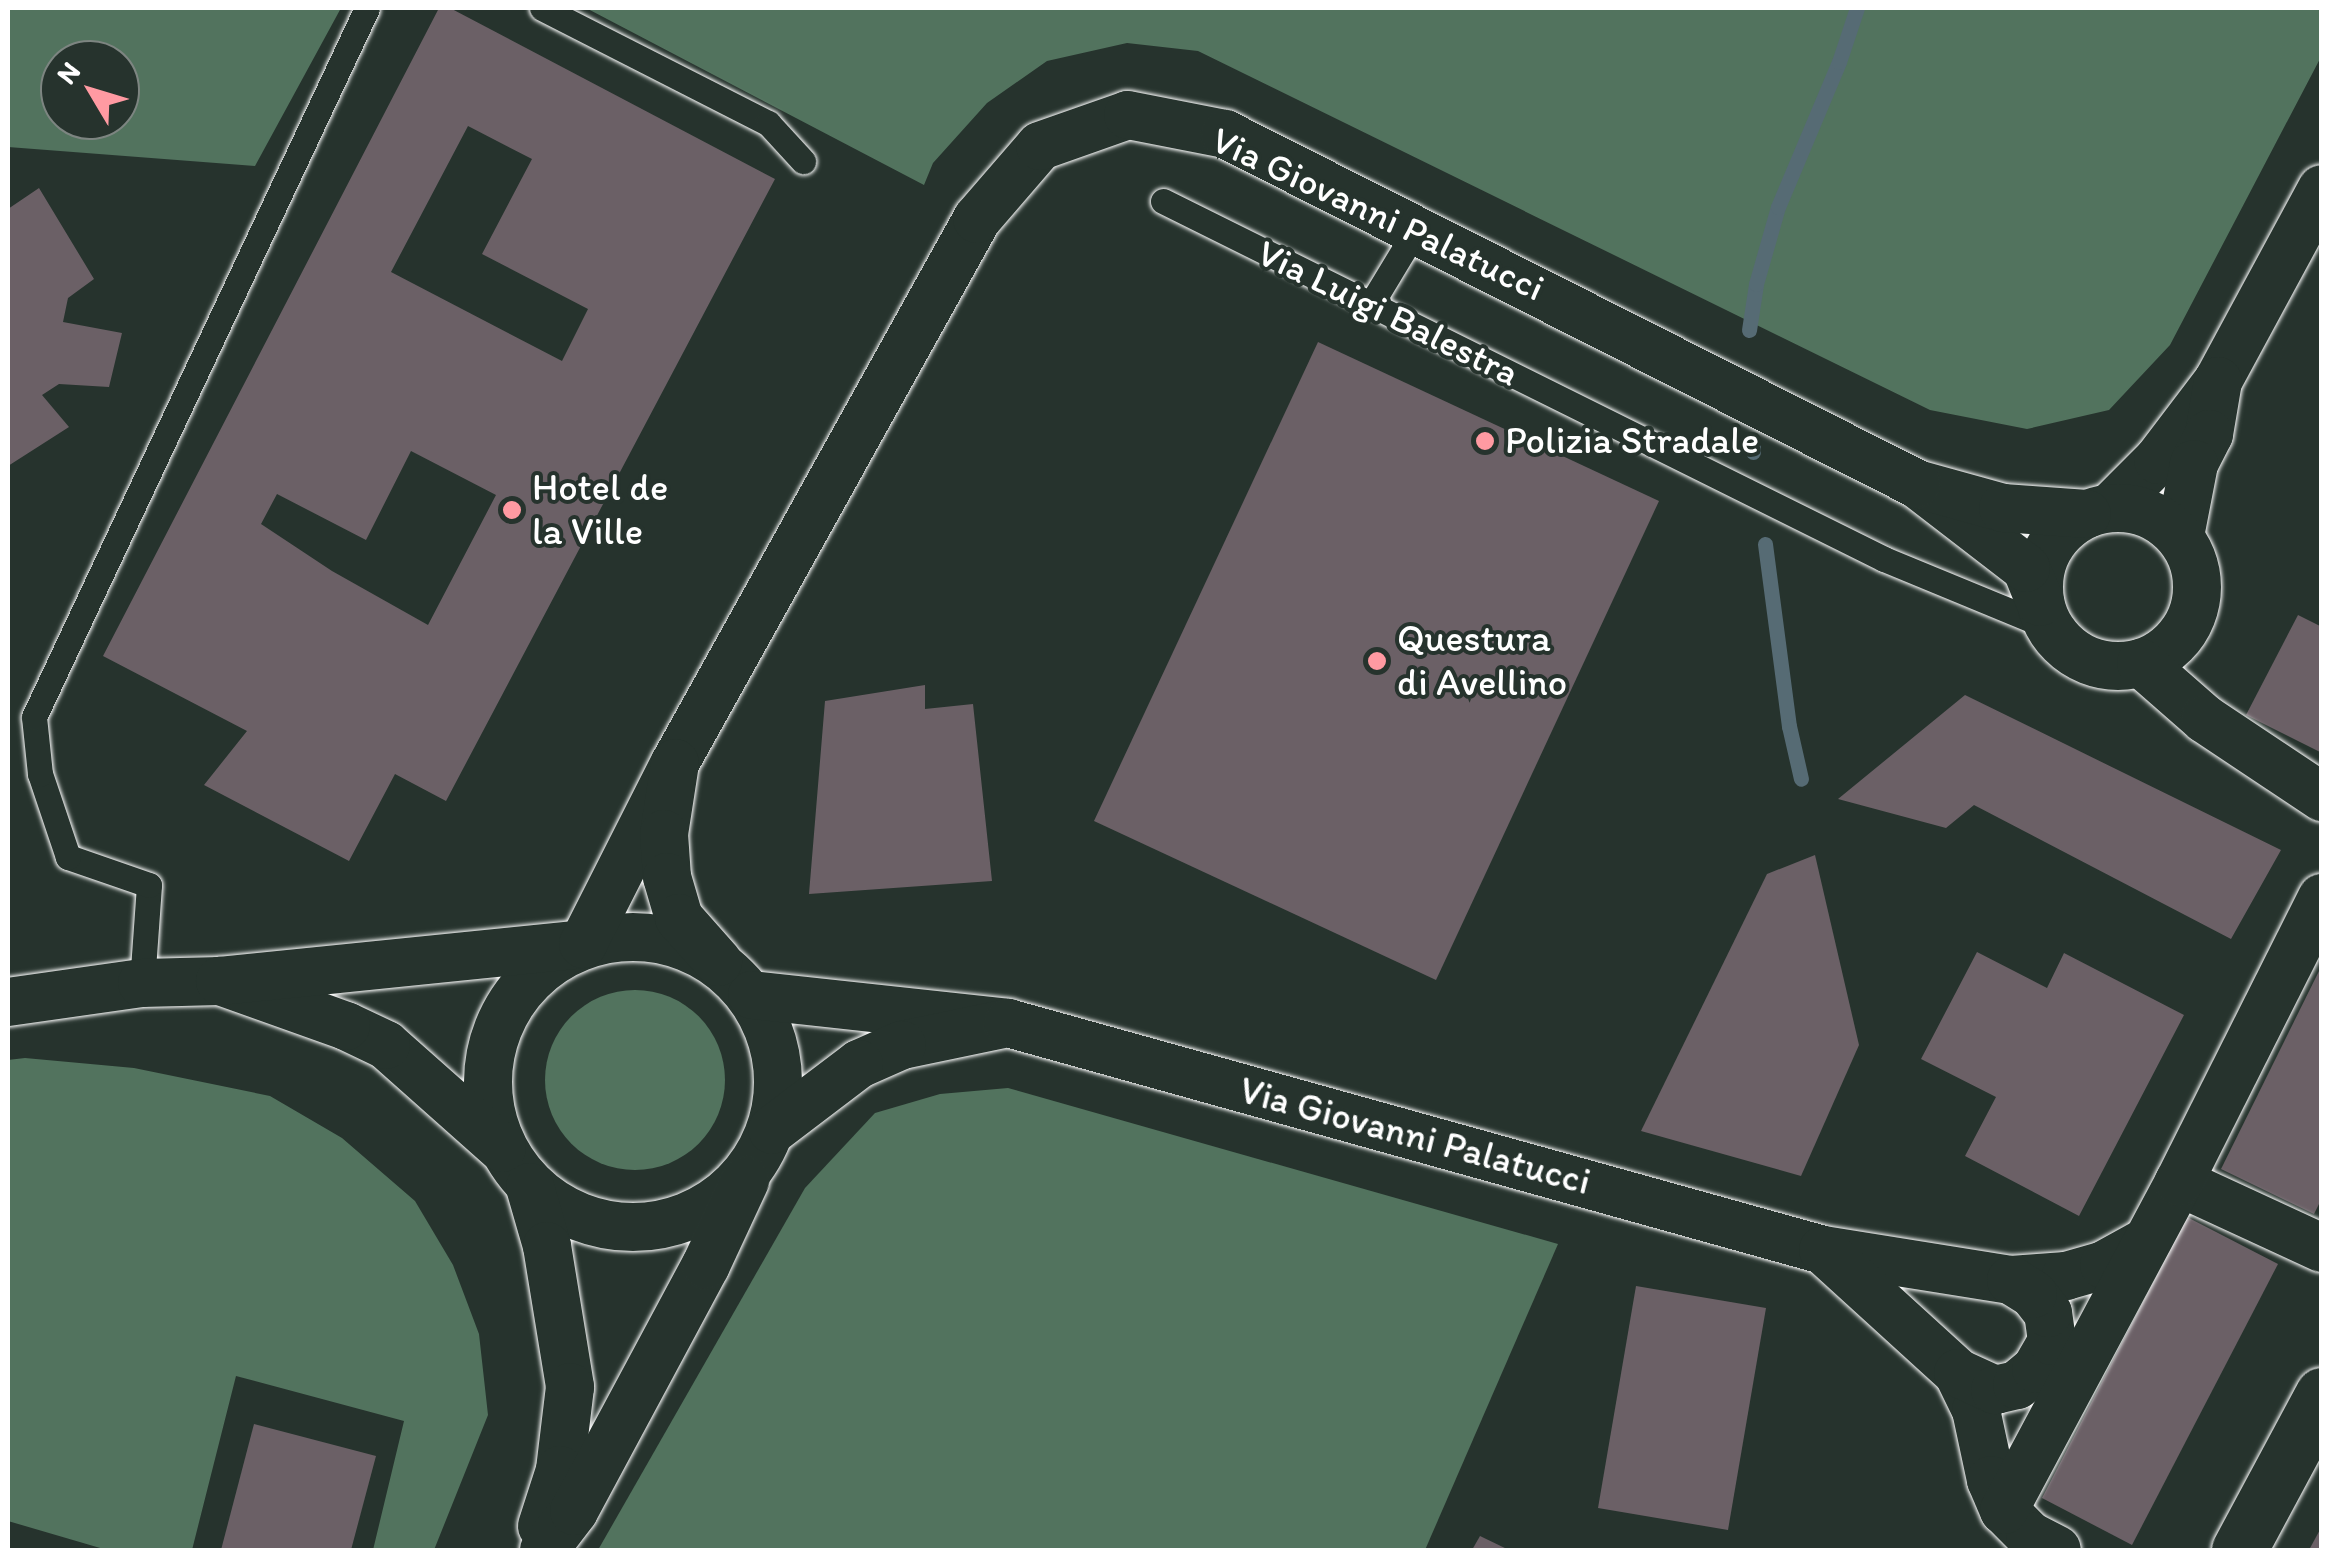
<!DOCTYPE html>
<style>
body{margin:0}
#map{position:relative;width:2329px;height:1558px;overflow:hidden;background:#26332d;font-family:Itim,sans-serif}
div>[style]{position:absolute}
.green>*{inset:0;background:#52735e}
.round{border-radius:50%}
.stream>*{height:15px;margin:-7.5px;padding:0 7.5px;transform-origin:7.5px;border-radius:7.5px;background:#566b74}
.building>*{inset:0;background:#6b6066}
.roads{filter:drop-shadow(0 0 2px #fff) drop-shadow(0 0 2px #fff)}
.service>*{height:25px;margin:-12.5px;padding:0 12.5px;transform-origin:12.5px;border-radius:12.5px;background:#26332d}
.minor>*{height:48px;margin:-24px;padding:0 24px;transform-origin:24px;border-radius:24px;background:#26332d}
.minor>.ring{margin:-24px;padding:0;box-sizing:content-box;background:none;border:48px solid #26332d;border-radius:50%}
.tertiary>*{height:55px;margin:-27.5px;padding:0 27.5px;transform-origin:27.5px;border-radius:27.5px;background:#26332d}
.dots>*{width:28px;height:28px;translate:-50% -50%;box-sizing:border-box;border:5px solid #26332d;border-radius:50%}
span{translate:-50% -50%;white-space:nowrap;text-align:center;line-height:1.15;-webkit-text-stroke:8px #26332d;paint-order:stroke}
.street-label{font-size:38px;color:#fff}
.poi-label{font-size:38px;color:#fff}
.left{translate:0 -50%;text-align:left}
.frame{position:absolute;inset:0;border:10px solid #fff;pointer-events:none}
.north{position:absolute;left:40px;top:40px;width:100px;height:100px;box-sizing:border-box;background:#26332d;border:2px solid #7d8581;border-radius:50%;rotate:308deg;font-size:28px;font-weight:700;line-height:40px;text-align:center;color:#fff}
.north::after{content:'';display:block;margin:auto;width:35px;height:45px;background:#ff9aa2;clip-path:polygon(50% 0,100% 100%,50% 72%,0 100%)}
</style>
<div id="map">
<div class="green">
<i style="clip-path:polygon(evenodd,8px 8px,341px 8px,255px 166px,8px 147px,8px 8px,60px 60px,120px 60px,120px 120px,60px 120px,60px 60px)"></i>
<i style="clip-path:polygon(586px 8px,2321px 8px,2322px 55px,2170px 345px,2109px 410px,2027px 429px,1930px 410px,1198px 51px,1127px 43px,1047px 61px,987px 103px,933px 163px,924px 185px)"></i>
<i class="round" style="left:545px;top:990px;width:180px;height:180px"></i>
<i style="clip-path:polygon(25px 1058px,134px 1068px,270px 1096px,342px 1138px,415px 1201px,453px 1265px,479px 1334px,488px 1415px,434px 1550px,373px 1550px,404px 1421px,236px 1376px,192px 1550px,107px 1550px,8px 1521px,8px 1060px)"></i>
<i style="clip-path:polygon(1008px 1088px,1558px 1244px,1425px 1550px,598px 1550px,805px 1188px,875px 1113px,940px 1094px)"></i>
</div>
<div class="stream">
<i style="left:1749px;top:330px;width:47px;rotate:-81.3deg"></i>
<i style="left:1756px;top:284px;width:80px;rotate:-74.1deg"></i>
<i style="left:1778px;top:207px;width:157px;rotate:-67.2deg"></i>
<i style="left:1839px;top:62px;width:57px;rotate:-71.6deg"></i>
<i style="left:1753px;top:448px;width:4px;rotate:90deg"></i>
<i style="left:1765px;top:544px;width:184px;rotate:82.5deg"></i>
<i style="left:1789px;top:726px;width:54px;rotate:77.2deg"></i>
</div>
<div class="building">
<i style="clip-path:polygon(evenodd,439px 8px,450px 8px,775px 179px,446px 801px,395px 774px,349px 861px,204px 785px,247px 731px,103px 656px,439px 8px,468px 126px,532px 159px,482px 254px,588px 309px,562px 361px,391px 272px,468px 126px,439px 8px,411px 451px,496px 495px,428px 625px,332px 571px,261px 524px,277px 494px,366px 540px,411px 451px)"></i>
<i style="clip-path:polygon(39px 188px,94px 279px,68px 298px,63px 322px,122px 333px,109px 387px,59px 384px,42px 395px,69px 427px,8px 466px,8px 209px)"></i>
<i style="clip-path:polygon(1318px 342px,1659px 501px,1436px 980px,1094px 821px)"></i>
<i style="clip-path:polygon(2298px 615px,2322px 627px,2322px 753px,2246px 715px)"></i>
<i style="clip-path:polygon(925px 685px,925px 709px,973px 704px,992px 881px,809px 894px,825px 701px)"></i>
<i style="clip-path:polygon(1965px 695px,2281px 850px,2231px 939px,1974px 805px,1946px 828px,1838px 799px)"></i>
<i style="clip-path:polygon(1815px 855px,1859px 1045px,1801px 1176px,1641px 1131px,1767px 874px)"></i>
<i style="clip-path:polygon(1977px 952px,2047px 988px,2064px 953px,2184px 1015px,2079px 1216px,1965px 1156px,1996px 1097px,1921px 1059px)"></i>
<i style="clip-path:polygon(2322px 965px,2322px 1198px,2314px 1214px,2221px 1169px)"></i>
<i style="clip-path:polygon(2187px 1217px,2278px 1264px,2132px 1545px,2042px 1498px)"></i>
<i style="clip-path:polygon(1636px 1286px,1766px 1308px,1728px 1530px,1598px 1508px)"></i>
<i style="clip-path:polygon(254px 1424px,376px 1456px,351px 1550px,221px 1550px)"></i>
<i style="clip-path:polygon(2322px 1526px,2322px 1550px,2309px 1550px)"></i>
<i style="clip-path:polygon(1480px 1536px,1509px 1550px,1472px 1550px)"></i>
</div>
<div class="roads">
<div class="service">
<i style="left:542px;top:8px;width:254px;rotate:27deg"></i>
<i style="left:768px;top:123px;width:52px;rotate:47.4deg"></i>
<i style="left:1163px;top:201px;width:805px;rotate:26.41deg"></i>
<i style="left:1884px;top:559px;width:178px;rotate:22.4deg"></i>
<i style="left:1371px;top:304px;width:89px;rotate:-58.8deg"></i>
<i style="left:142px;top:983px;width:98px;rotate:-85.9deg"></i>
<i style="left:149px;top:885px;width:86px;rotate:-160.9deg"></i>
<i style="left:68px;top:857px;width:88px;rotate:-108.6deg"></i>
<i style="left:40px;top:774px;width:57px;rotate:-96deg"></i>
<i style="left:34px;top:717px;width:783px;rotate:-64.84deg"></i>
</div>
<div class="minor">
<i style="left:2218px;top:381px;width:218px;rotate:-61.6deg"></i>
<i style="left:2111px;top:507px;width:66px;rotate:-45deg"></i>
<i style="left:2158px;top:460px;width:99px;rotate:-52.8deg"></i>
<i style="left:2218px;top:381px;width:54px;rotate:99.6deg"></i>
<i style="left:2209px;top:434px;width:34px;rotate:117deg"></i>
<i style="left:2194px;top:464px;width:73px;rotate:101deg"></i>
<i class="ring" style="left:2039px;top:508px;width:110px;height:110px"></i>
<i style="left:2040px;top:602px;width:37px;rotate:-112deg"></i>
<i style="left:2026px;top:568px;width:138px;rotate:-142.4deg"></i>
<i style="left:1917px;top:484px;width:89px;rotate:15.6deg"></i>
<i style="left:2003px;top:508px;width:84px;rotate:4.1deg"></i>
<i style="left:2141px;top:663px;width:85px;rotate:41.2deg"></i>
<i style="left:2205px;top:719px;width:141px;rotate:33.7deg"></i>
<i style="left:675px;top:763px;width:622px;rotate:-60.96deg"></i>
<i style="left:977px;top:219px;width:96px;rotate:-49.2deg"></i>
<i style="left:1040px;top:146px;width:93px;rotate:-19.4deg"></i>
<i style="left:1128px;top:115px;width:99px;rotate:11.1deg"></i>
<i style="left:1225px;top:134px;width:775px;rotate:26.83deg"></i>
<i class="ring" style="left:488px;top:937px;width:242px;height:242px"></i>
<i style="left:752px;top:995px;width:258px;rotate:6.2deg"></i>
<i style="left:1008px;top:1023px;width:108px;rotate:168.3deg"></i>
<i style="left:902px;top:1045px;width:47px;rotate:156.2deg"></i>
<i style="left:859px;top:1064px;width:109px;rotate:142.8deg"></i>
<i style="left:8px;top:1002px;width:135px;rotate:-8.1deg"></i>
<i style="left:142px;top:983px;width:78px;rotate:-1.5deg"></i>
<i style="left:1008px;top:1023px;width:846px;rotate:15.56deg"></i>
<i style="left:1823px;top:1250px;width:190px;rotate:9.1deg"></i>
<i style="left:2011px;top:1280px;width:55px;rotate:-4.2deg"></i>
<i style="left:2066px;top:1276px;width:40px;rotate:-16deg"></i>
<i style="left:2104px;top:1265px;width:43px;rotate:-28.9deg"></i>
<i style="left:502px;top:1148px;width:155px;rotate:-138.4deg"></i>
<i style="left:386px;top:1045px;width:44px;rotate:-154.6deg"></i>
<i style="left:346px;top:1026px;width:134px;rotate:-160.3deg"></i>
<i style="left:220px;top:981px;width:365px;rotate:-5.8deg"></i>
<i style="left:583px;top:944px;width:203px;rotate:-63.1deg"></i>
<i style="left:675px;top:763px;width:72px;rotate:98.8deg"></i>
<i style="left:664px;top:834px;width:43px;rotate:86deg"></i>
<i style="left:667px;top:877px;width:43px;rotate:73.7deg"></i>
<i style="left:679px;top:918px;width:59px;rotate:48.4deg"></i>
<i style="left:2179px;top:1182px;width:157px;rotate:24.8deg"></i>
<i style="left:530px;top:1187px;width:61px;rotate:73.9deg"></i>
<i style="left:547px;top:1246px;width:143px;rotate:80.7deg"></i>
<i style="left:570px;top:1387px;width:84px;rotate:96.9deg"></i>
<i style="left:560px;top:1470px;width:59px;rotate:107.8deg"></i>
<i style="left:1823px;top:1250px;width:183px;rotate:42.3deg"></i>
<i style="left:1958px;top:1373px;width:41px;rotate:64.1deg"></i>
<i style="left:1976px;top:1410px;width:72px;rotate:77.9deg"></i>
<i style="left:1991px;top:1480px;width:33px;rotate:67deg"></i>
<i style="left:2004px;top:1510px;width:37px;rotate:45deg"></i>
<i style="left:2030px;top:1536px;width:30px;rotate:27deg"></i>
<i style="left:1958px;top:1373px;width:41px;rotate:24.7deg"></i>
<i style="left:1995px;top:1390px;width:23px;rotate:-13deg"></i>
<i style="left:2017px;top:1385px;width:25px;rotate:-40deg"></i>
<i style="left:2036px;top:1369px;width:32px;rotate:-60deg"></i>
<i style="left:2052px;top:1341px;width:28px;rotate:-98deg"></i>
<i style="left:2048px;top:1313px;width:24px;rotate:-128deg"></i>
<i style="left:2033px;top:1294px;width:26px;rotate:-148deg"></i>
<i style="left:2004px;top:1510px;width:372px;rotate:-61.9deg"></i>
<i style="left:2179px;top:1182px;width:318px;rotate:-63.3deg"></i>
<i style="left:544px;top:1550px;width:49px;rotate:-52.4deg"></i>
<i style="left:574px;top:1511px;width:279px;rotate:-61.8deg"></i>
<i style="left:706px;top:1265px;width:93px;rotate:-65.1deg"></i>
</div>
<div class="tertiary">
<i style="left:2239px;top:1550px;width:176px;rotate:-61.8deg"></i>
</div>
</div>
<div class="dots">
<i style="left:1485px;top:441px;background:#ff9aa2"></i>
<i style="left:512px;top:510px;background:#ff9aa2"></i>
<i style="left:1377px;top:661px;background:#ff9aa2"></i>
</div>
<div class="street-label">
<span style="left:1378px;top:214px;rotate:25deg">Via Giovanni Palatucci</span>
<span style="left:1388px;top:313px;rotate:26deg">Via Luigi Balestra</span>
<span style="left:1415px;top:1136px;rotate:15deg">Via Giovanni Palatucci</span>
</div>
<div class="poi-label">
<span class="left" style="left:1505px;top:441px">Polizia Stradale</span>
<span class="left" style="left:532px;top:510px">Hotel de<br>la Ville</span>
<span class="left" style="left:1397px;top:661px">Questura<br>di Avellino</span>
</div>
<div class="frame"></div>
<div class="north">N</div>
</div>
